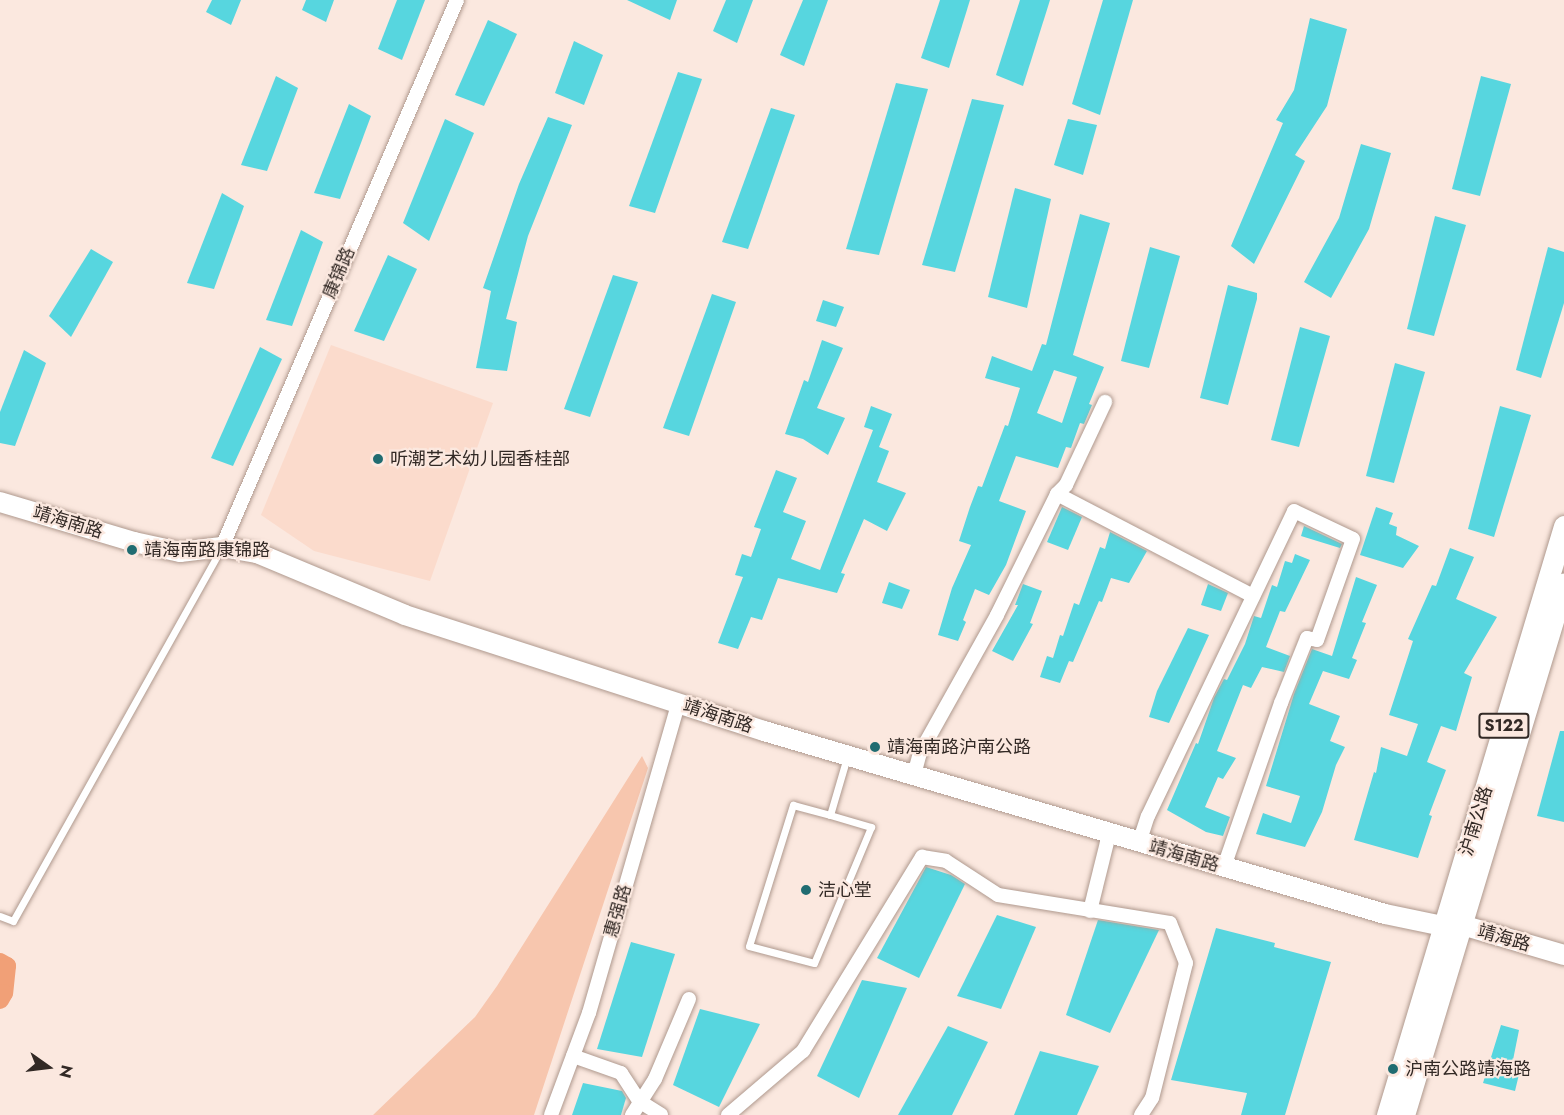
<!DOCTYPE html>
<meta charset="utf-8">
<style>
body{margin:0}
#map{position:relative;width:1564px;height:1115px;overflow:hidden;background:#fbe8df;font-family:Jost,"Noto Sans SC",sans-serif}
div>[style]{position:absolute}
.built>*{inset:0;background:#fbdbcc}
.green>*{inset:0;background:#f7c6ae}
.canal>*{height:18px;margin:-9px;padding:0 9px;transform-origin:9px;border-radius:9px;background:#f1a077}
.building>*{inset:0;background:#57d6df}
.roads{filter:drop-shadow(0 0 2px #af998e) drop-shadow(0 0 2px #af998e)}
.lane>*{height:7px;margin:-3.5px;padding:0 3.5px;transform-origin:3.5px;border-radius:3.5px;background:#fff}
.street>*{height:14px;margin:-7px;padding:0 7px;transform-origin:7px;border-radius:7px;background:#fff}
.secondary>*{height:20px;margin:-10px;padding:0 10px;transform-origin:10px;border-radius:10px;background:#fff}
.primary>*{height:21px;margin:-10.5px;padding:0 10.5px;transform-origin:10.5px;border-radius:10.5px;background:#fff}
.dots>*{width:16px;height:16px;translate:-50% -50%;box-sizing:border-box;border:3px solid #fbe8df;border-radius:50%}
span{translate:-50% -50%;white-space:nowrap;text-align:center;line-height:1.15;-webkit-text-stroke:4.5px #fbe8df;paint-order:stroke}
.shield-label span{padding:2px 4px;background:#fbe8df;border:2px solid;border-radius:4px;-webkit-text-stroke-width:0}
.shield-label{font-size:16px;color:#322925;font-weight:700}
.street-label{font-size:18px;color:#322925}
.poi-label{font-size:18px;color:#322925}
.left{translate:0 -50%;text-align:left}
.north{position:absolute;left:18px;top:1037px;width:60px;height:60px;-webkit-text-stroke:4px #fbe8df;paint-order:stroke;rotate:104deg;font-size:16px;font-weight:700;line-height:24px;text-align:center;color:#322925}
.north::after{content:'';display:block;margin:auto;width:21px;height:27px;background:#322925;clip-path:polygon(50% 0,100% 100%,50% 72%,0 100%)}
</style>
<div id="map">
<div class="built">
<i style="clip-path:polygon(331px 345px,493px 403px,430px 581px,314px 551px,261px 515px)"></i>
</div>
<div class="green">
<i style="clip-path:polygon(642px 756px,648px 768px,534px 1115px,373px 1115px,475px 1017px,497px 986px)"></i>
</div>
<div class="canal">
<i style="left:0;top:962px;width:8px;rotate:30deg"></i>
<i style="left:7px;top:966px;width:27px;rotate:96deg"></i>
<i style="left:4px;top:993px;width:8px;rotate:120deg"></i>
</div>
<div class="building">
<i style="clip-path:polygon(212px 0,241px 0,231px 25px,206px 12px)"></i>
<i style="clip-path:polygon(306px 0,334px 0,326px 22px,302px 10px)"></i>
<i style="clip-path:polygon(397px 0,425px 0,402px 60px,378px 49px)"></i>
<i style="clip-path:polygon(627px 0,677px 0,670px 20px)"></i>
<i style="clip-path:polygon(726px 0,753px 0,737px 43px,713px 31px)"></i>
<i style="clip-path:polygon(803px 0,828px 0,804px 66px,780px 55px)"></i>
<i style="clip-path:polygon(940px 0,970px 0,949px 68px,921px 58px)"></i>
<i style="clip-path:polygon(1020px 0,1050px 0,1023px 86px,996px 75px)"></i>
<i style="clip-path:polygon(1103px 0,1133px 0,1100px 115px,1072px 104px)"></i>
<i style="clip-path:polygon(1310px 18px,1347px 29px,1327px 106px,1295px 155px,1305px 161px,1254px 264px,1231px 246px,1283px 123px,1276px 120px,1294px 90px)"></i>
<i style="clip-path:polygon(488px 20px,517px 34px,484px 106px,455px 95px)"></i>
<i style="clip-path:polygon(574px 41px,603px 55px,584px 105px,555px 93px)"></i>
<i style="clip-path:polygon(678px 72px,702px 79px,655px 213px,629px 206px)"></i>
<i style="clip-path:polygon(276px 76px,298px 88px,267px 171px,241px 165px)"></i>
<i style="clip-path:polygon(1481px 76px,1511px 84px,1480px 196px,1452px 189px)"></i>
<i style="clip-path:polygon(896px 83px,928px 89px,879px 255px,846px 249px)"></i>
<i style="clip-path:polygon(972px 99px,1004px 105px,955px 272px,922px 265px)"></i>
<i style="clip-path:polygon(349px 104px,371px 116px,340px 199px,314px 193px)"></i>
<i style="clip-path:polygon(771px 108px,795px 115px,748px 249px,722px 242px)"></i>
<i style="clip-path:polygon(548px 117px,572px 125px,528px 236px,506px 319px,517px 322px,507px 371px,476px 368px,491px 291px,483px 288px,519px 184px)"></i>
<i style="clip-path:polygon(445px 119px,474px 133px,429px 241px,403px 223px)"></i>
<i style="clip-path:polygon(1068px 119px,1097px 125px,1083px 175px,1054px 165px)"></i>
<i style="clip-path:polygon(1361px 144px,1391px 153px,1369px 229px,1331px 298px,1304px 282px,1339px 218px)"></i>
<i style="clip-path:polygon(1015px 188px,1051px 199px,1027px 308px,988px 297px)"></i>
<i style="clip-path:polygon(222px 193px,244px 206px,214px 289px,187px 283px)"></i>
<i style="clip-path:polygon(evenodd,1080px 214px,1110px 223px,1073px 355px,1104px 367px,1089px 404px,1092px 405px,1084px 424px,1080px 423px,1071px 448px,1066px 447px,1058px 468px,1016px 456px,999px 501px,1026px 511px,1006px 565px,989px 595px,975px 589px,963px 620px,966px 622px,958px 641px,938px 635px,952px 588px,971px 545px,959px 541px,970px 507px,978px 486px,982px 487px,1005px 425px,1008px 426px,1020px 388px,985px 378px,992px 356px,1032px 371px,1042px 344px,1046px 345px,1080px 214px,1054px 370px,1077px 377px,1062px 423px,1037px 413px,1054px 370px)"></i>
<i style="clip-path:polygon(1435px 216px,1466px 225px,1434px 336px,1407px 329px)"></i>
<i style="clip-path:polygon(301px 230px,323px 242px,292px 326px,266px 320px)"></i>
<i style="clip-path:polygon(1150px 247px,1180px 256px,1149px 368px,1121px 361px)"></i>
<i style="clip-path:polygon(1548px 247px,1564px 252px,1564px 303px,1541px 378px,1516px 370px)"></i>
<i style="clip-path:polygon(91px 249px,113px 262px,71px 337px,49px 316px)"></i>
<i style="clip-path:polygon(388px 255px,417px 269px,384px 341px,354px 331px)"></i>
<i style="clip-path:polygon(613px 275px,638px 282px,590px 417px,564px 409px)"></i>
<i style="clip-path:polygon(1228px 285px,1257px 293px,1257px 299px,1228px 405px,1200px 398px)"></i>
<i style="clip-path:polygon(712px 294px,736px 302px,689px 436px,663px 428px)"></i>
<i style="clip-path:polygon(823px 300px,844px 307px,836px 327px,816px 321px)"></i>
<i style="clip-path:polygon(1300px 327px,1330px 336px,1299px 447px,1271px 440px)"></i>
<i style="clip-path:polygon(822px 340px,843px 348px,817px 408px,845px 418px,828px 455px,803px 439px,785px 434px,804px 380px,808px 382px)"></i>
<i style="clip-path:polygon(260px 347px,282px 359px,233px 466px,211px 458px)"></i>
<i style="clip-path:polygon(24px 350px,46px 363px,15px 446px,0 443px,0 412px)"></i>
<i style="clip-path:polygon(1395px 363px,1425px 372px,1394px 483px,1366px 476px)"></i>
<i style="clip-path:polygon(871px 406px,892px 414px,879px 447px,889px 451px,877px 482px,906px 493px,887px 531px,864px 519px,841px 573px,845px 574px,837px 593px,778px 578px,762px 620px,751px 617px,738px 649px,718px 643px,743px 577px,735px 575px,742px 554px,751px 557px,761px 529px,754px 527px,776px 470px,797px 478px,783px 512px,806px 521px,791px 559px,820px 570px,873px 430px,864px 427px)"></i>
<i style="clip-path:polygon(1500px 406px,1531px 415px,1494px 537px,1468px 529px)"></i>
<i style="clip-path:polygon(1062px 507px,1082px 517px,1068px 550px,1047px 542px)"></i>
<i style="clip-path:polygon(1376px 507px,1393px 513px,1389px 524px,1397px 527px,1396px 535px,1419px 546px,1403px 568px,1360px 555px)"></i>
<i style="clip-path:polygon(1304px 526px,1342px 544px,1340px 548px,1301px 536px)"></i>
<i style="clip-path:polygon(1110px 532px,1147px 551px,1129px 583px,1111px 578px,1102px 602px,1099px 601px,1073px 662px,1069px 661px,1060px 683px,1040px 677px,1047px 656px,1053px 658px,1060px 635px,1063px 636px,1074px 603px,1079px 605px,1100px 547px,1105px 549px)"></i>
<i style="clip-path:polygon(1450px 548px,1474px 557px,1456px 599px,1497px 617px,1464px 673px,1472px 677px,1456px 731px,1441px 726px,1427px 762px,1446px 770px,1429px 815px,1432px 816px,1418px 858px,1354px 840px,1374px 772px,1376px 773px,1381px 747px,1407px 756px,1418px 724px,1389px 715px,1413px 641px,1408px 639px,1432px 585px,1436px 586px)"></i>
<i style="clip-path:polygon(1295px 554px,1310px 560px,1285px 612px,1280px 611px,1266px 647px,1290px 656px,1284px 672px,1262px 667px,1251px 688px,1243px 685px,1217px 751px,1236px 758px,1223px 779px,1218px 777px,1205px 807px,1230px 817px,1223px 836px,1206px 832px,1167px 810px,1196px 743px,1198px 744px,1214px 698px,1224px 679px,1227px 680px,1245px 644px,1254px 616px,1261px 618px,1272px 585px,1277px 587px,1285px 561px,1292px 563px)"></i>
<i style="clip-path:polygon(1356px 577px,1377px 585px,1362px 622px,1366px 623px,1352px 658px,1357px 660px,1349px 679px,1323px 671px,1309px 704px,1340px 716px,1330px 741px,1345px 747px,1336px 765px,1322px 812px,1305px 847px,1256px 834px,1263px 813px,1291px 823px,1300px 796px,1266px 786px,1294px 694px,1312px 649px,1332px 656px)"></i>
<i style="clip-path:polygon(889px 582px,910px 590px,902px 609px,882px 603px)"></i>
<i style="clip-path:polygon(1023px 584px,1042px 591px,1030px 623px,1033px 624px,1013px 661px,992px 651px,1018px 605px,1015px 605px)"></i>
<i style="clip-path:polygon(1208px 584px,1228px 593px,1221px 611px,1201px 605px)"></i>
<i style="clip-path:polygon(1188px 628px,1209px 635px,1169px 723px,1149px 717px,1157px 691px)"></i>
<i style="clip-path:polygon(1560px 731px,1564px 731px,1564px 822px,1537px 816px)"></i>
<i style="clip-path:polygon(926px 867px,951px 875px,965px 884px,919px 978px,877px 958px)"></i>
<i style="clip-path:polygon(997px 915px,1036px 927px,1001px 1009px,957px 996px)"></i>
<i style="clip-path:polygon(1098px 920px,1159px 930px,1110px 1033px,1066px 1015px)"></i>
<i style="clip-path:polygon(1216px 928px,1275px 943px,1274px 947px,1331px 962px,1285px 1115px,1241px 1115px,1247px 1093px,1171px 1080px)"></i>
<i style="clip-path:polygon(631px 942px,675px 954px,642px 1057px,597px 1049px)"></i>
<i style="clip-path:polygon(862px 980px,907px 988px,859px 1098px,817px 1076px)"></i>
<i style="clip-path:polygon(700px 1009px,760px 1024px,719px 1107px,673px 1085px)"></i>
<i style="clip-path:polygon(1501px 1025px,1519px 1030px,1513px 1060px,1522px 1062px,1515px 1091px,1483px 1083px)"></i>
<i style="clip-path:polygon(948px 1026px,988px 1042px,952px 1115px,898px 1115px)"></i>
<i style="clip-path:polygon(1040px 1051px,1099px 1066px,1077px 1115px,1014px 1115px)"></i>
<i style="clip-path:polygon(583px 1083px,622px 1091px,626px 1098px,621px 1115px,572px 1115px)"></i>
</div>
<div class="roads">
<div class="lane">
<i style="left:830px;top:815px;width:43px;rotate:16.3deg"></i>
<i style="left:871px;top:827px;width:147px;rotate:112.7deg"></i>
<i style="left:814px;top:963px;width:67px;rotate:-165.3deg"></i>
<i style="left:749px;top:946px;width:148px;rotate:-72.7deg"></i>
<i style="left:793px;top:805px;width:38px;rotate:15deg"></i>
<i style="left:830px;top:815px;width:60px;rotate:-73.7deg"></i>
<i style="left:0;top:916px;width:14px;rotate:21deg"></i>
<i style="left:13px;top:921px;width:424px;rotate:-60.8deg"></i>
</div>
<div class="street">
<i style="left:1057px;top:494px;width:221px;rotate:27.5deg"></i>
<i style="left:222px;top:547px;width:595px;rotate:-66.75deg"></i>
<i style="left:914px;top:775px;width:23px;rotate:-75deg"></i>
<i style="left:920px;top:753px;width:158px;rotate:-60.8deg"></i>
<i style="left:997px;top:615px;width:135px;rotate:-63.6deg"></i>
<i style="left:1057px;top:494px;width:13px;rotate:-45deg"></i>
<i style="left:1066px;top:485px;width:92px;rotate:-64.8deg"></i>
<i style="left:1139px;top:843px;width:28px;rotate:-72deg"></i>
<i style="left:1148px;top:816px;width:338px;rotate:-64.4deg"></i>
<i style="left:1294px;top:511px;width:65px;rotate:25.4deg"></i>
<i style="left:1353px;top:539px;width:107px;rotate:109.6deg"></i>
<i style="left:1317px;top:640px;width:10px;rotate:-169deg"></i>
<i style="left:1307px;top:638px;width:70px;rotate:111.8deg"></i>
<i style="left:1281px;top:703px;width:174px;rotate:109.2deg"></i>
<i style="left:1090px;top:911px;width:79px;rotate:-76.1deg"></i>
<i style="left:573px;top:1056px;width:51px;rotate:19.5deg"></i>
<i style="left:621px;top:1073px;width:33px;rotate:57deg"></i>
<i style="left:639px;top:1101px;width:26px;rotate:32deg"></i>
<i style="left:551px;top:1115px;width:109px;rotate:-69.6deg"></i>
<i style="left:589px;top:1013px;width:322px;rotate:-73.9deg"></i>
<i style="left:632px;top:1115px;width:43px;rotate:-57.4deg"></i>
<i style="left:655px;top:1079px;width:87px;rotate:-67deg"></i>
<i style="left:728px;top:1115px;width:99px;rotate:-40.5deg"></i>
<i style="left:803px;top:1051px;width:228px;rotate:-58.5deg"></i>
<i style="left:922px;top:857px;width:24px;rotate:9deg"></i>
<i style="left:946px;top:861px;width:62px;rotate:33.2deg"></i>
<i style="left:998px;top:895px;width:174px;rotate:9.2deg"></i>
<i style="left:1170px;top:923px;width:43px;rotate:68.2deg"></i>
<i style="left:1186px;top:963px;width:139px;rotate:104.1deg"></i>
<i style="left:1152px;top:1098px;width:20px;rotate:123deg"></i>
</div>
<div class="secondary">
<i style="left:0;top:502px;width:140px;rotate:16.6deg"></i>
<i style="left:134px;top:542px;width:47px;rotate:12.3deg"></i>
<i style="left:180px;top:552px;width:42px;rotate:-6.8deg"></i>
<i style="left:222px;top:547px;width:36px;rotate:10deg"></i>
<i style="left:257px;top:553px;width:160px;rotate:22.7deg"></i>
<i style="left:405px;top:615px;width:377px;rotate:17.9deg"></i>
<i style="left:764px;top:731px;width:647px;rotate:16.42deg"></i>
<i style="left:1385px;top:914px;width:59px;rotate:11.7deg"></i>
<i style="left:1443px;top:926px;width:19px;rotate:-3deg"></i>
<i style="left:1462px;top:925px;width:106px;rotate:16.4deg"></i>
</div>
<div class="primary">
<i style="left:1387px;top:1115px;width:615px;rotate:-73.27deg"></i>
<i style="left:1404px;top:1115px;width:555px;rotate:-73.23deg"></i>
</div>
</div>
<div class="dots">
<i style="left:378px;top:459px;background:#206c71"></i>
<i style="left:132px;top:550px;background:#206c71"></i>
<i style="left:875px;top:747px;background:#206c71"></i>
<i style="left:806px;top:890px;background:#206c71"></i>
<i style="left:1393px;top:1069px;background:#206c71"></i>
</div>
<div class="shield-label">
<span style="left:1504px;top:726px">S122</span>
</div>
<div class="street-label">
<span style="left:339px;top:273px;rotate:-67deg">康锦路</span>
<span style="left:68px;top:522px;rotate:17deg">靖海南路</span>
<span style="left:718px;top:716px;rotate:18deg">靖海南路</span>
<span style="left:1476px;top:821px;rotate:-73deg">沪南公路</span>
<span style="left:1184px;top:856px;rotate:16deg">靖海南路</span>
<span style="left:618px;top:911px;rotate:-74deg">惠强路</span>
<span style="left:1504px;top:938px;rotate:16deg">靖海路</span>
</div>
<div class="poi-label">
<span class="left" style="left:390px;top:459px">听潮艺术幼儿园香桂部</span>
<span class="left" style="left:144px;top:550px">靖海南路康锦路</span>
<span class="left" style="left:887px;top:747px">靖海南路沪南公路</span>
<span class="left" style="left:818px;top:890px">洁心堂</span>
<span class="left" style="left:1405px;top:1069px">沪南公路靖海路</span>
</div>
<div class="north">N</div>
</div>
